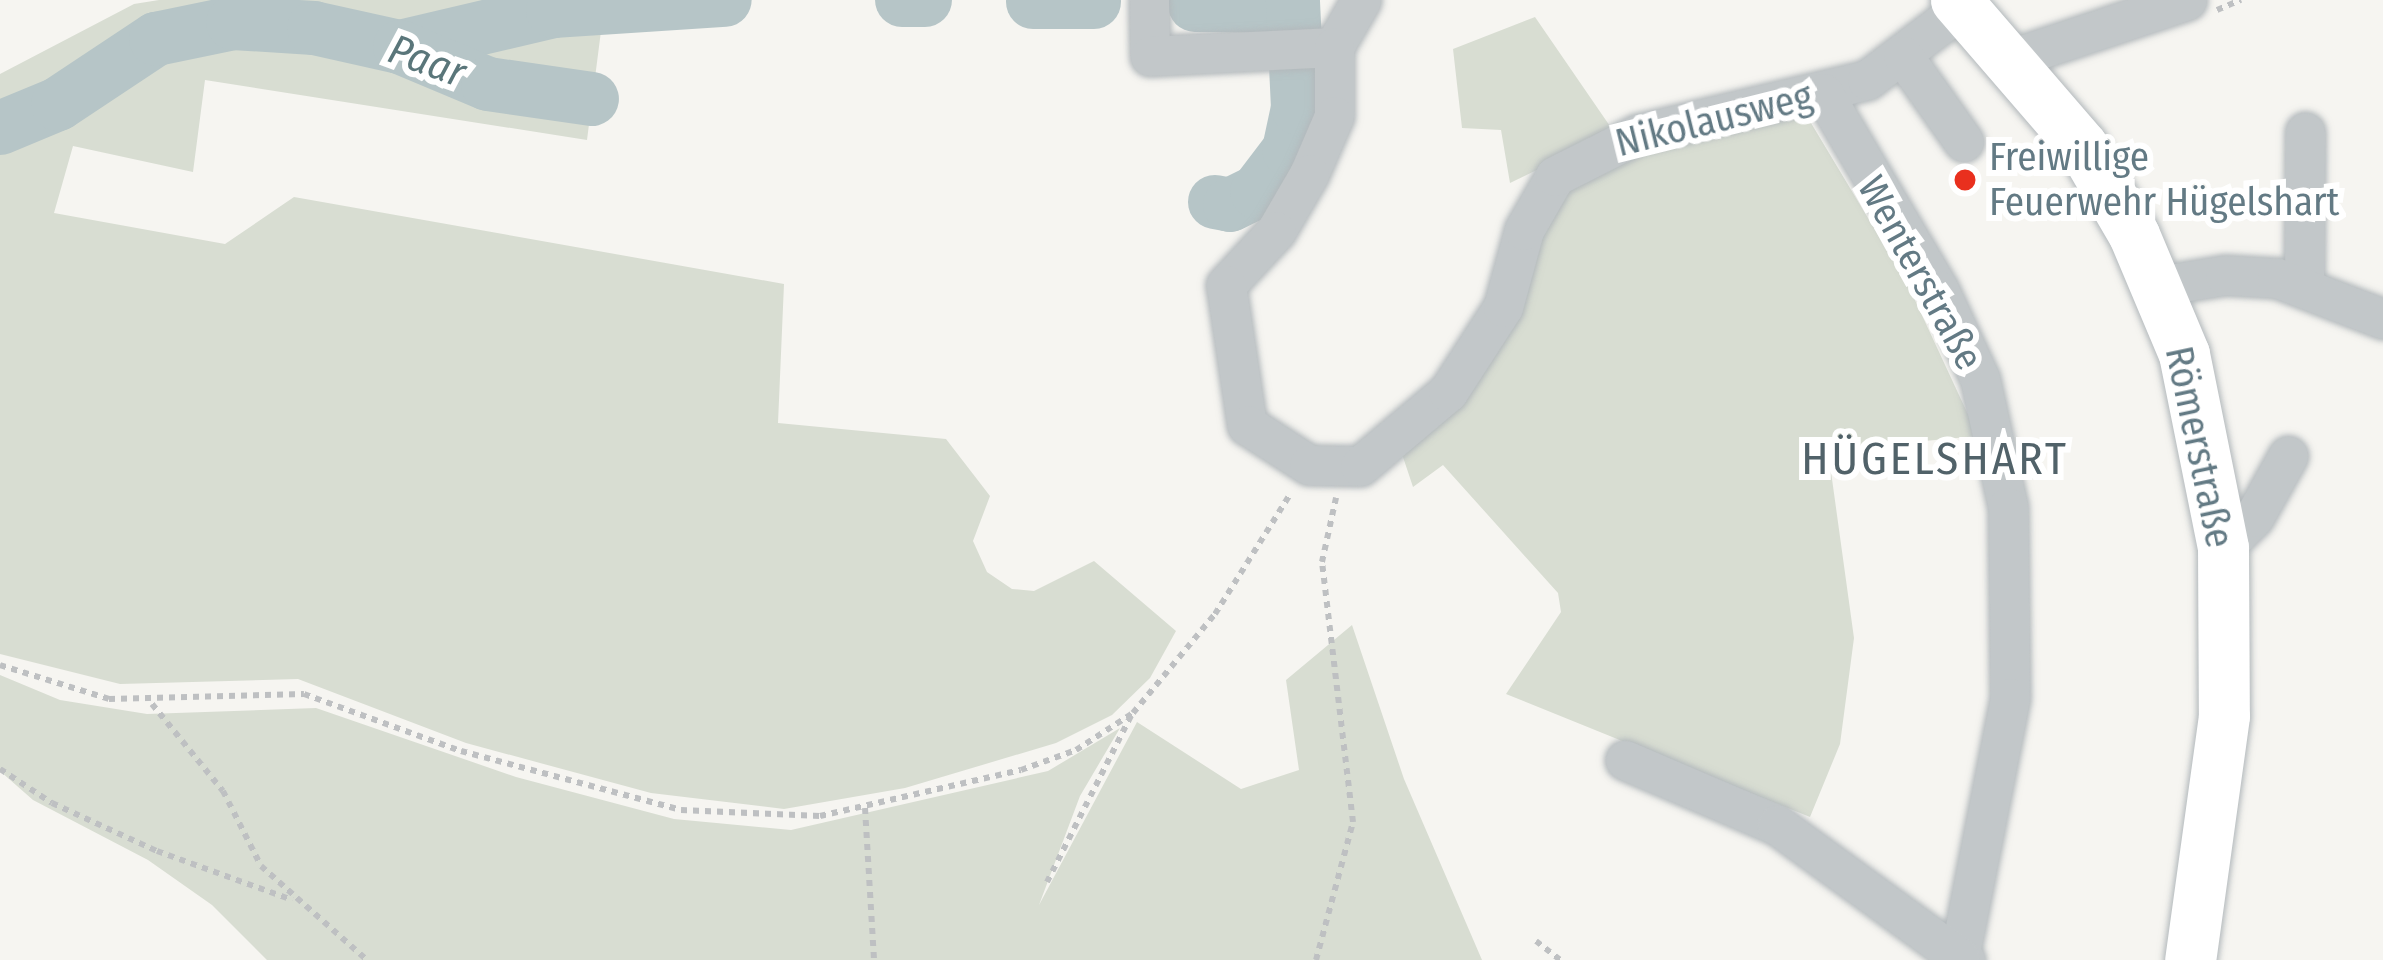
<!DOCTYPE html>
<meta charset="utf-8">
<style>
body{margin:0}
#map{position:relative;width:2383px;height:960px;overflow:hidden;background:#f6f5f1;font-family:"Fira Sans Condensed",sans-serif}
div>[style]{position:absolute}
.green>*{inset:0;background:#d8ddd2}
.water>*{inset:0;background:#b6c5c7}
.river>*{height:54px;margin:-27px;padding:0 27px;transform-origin:27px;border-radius:27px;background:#b6c5c7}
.path>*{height:6px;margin-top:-3px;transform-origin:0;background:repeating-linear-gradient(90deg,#bec0c2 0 6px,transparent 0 12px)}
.roads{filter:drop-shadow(0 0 3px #b3b9bc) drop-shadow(0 0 3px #b3b9bc)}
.minor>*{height:39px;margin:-19.5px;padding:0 19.5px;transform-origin:19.5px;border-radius:19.5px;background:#c2c7c9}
.major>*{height:51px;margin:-25.5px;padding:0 25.5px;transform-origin:25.5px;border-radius:25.5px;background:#fff}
.dots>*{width:33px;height:33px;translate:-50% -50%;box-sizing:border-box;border:6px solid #fff;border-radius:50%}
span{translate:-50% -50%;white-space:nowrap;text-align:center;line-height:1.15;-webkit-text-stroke:12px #fff;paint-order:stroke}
.street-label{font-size:39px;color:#637a84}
.poi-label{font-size:39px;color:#637a84}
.left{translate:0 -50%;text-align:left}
.water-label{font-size:42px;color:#5a767a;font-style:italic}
.quarter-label{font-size:45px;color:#516269;letter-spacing:3px}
</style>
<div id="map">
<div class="green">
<i style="clip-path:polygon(159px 0,605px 0,587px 140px,205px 80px,193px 172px,73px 146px,54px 213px,225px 244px,294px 197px,784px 284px,778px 423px,946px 439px,990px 496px,973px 541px,987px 572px,1012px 589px,1034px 591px,1094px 561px,1176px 631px,1150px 678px,1112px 715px,1056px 743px,905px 788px,784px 809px,651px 793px,466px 743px,298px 679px,120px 684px,0 654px,0 74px,134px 4px)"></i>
<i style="clip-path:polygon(1535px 17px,1614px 132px,1510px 183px,1501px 130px,1462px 128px,1453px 49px)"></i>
<i style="clip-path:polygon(1789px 114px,1808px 118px,1907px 283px,1978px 436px,1828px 450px,1854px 638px,1840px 744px,1810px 817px,1506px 694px,1561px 612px,1558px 593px,1443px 465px,1413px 487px,1400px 448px,1568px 186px,1612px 154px)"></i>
<i style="clip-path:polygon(1352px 625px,1404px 779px,1482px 960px,267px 960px,212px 905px,148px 860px,33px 800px,0 771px,0 675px,60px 700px,147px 714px,316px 708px,516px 777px,674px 819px,791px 830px,1048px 771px,1120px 728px,1080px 796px,1039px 905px,1137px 722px,1241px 789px,1299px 770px,1286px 680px)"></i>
</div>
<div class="water">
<i style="clip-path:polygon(1311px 73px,1316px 116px,1279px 187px,1253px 212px,1215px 214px,1215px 190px,1240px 189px,1278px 135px,1285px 74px)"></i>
</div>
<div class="river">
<i style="left:902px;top:0;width:23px"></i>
<i style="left:1033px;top:2px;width:61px"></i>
<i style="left:1195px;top:5px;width:98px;rotate:0.6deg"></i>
<i style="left:400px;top:47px;width:157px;rotate:-13.2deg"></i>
<i style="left:553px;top:11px;width:172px;rotate:-3.7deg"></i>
<i style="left:0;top:128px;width:63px;rotate:-22.5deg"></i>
<i style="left:58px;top:104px;width:118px;rotate:-33.6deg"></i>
<i style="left:156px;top:39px;width:79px;rotate:-11.7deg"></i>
<i style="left:233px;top:23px;width:81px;rotate:3.5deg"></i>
<i style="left:314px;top:28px;width:88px;rotate:12.5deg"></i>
<i style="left:400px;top:47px;width:95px;rotate:22.8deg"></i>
<i style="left:488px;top:84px;width:105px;rotate:8.2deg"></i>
<i style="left:1215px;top:202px;width:15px;rotate:11deg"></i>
<i style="left:1230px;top:205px;width:30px;rotate:-26deg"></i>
<i style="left:1257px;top:192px;width:53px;rotate:-52.7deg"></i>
<i style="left:1289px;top:150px;width:43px;rotate:-77.9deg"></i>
<i style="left:1298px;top:108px;width:108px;rotate:-92.7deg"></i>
</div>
<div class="path">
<i style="left:2217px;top:10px;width:26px;rotate:-23deg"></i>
<i style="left:0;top:665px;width:114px;rotate:17.3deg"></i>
<i style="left:109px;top:699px;width:195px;rotate:-1.5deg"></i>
<i style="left:304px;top:694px;width:167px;rotate:20deg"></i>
<i style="left:461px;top:751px;width:228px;rotate:15deg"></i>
<i style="left:681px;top:810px;width:139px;rotate:2.5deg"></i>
<i style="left:820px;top:816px;width:206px;rotate:-12.9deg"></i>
<i style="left:1021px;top:770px;width:59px;rotate:-20deg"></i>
<i style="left:1076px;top:750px;width:68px;rotate:-33deg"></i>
<i style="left:1133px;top:713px;width:129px;rotate:-50.4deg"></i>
<i style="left:1215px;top:614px;width:143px;rotate:-57.9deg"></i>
<i style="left:152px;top:704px;width:112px;rotate:50.8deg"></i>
<i style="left:223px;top:791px;width:84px;rotate:63.1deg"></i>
<i style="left:261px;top:866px;width:142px;rotate:41.6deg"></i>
<i style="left:0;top:769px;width:62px;rotate:33.2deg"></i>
<i style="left:52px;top:803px;width:115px;rotate:24.6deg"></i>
<i style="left:157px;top:851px;width:144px;rotate:19.9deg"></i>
<i style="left:865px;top:808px;width:152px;rotate:86.6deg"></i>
<i style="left:1047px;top:882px;width:188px;rotate:-63.2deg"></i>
<i style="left:1536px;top:941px;width:31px;rotate:38deg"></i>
<i style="left:1316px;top:960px;width:143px;rotate:-75deg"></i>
<i style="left:1353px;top:822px;width:262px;rotate:-96.8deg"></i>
<i style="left:1322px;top:562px;width:66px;rotate:-77.7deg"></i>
</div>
<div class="roads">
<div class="minor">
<i style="left:1149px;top:0;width:56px;rotate:89deg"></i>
<i style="left:1150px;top:56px;width:184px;rotate:-2.8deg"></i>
<i style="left:1361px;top:0;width:54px;rotate:119.9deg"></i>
<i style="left:1334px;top:47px;width:69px;rotate:90deg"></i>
<i style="left:1334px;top:116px;width:63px;rotate:113.3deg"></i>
<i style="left:1309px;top:174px;width:66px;rotate:120.1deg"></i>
<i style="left:1276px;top:231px;width:74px;rotate:132.8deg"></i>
<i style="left:1226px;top:285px;width:142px;rotate:81.5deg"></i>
<i style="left:1247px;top:425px;width:74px;rotate:32.8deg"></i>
<i style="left:1309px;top:465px;width:51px;rotate:1.1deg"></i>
<i style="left:1360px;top:466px;width:115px;rotate:-40.1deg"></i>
<i style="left:1448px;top:392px;width:101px;rotate:-57.1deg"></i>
<i style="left:1503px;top:307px;width:80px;rotate:-74.7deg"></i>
<i style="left:1524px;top:230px;width:62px;rotate:-60.1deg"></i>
<i style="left:1555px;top:176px;width:93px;rotate:-26.8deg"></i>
<i style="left:1638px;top:134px;width:235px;rotate:-13.3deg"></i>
<i style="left:1867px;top:80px;width:121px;rotate:-37.2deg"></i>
<i style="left:1903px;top:56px;width:105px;rotate:54.7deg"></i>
<i style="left:2013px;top:58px;width:183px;rotate:-18.4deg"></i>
<i style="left:1823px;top:93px;width:229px;rotate:59.5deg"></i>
<i style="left:1939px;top:290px;width:98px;rotate:65.3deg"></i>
<i style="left:1980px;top:379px;width:131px;rotate:77.7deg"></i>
<i style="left:2008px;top:507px;width:191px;rotate:89.4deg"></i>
<i style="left:2010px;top:698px;width:264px;rotate:101.1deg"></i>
<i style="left:1959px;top:957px;width:7px;rotate:27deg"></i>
<i style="left:2304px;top:284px;width:152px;rotate:-89.6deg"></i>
<i style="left:2158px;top:286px;width:68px;rotate:-9.3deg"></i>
<i style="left:2225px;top:275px;width:52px;rotate:3.3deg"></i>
<i style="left:2277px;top:278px;width:114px;rotate:21.1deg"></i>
<i style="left:2223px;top:548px;width:44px;rotate:-45deg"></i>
<i style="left:2254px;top:517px;width:70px;rotate:-60.9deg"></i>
<i style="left:1625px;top:760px;width:165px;rotate:23.2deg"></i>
<i style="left:1777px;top:825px;width:225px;rotate:36deg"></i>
</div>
<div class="major">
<i style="left:1956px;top:0;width:193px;rotate:49.2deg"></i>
<i style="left:2082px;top:146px;width:103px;rotate:59.7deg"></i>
<i style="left:2134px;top:235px;width:129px;rotate:67.2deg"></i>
<i style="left:2184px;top:354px;width:198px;rotate:78.6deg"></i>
<i style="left:2223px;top:548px;width:168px;rotate:89.7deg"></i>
<i style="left:2224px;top:716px;width:246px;rotate:97.9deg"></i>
</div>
</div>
<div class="dots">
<i style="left:1965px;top:180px;background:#e9301e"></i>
</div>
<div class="street-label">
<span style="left:1714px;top:120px;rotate:-14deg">Nikolausweg</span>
<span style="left:1920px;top:273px;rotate:61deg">Wenterstraße</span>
<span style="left:2199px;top:447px;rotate:78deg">Römerstraße</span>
</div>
<div class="poi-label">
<span class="left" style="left:1989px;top:180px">Freiwillige<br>Feuerwehr Hügelshart</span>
</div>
<div class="water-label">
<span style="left:427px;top:61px;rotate:20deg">Paar</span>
</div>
<div class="quarter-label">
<span style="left:1935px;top:460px">HÜGELSHART</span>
</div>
</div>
